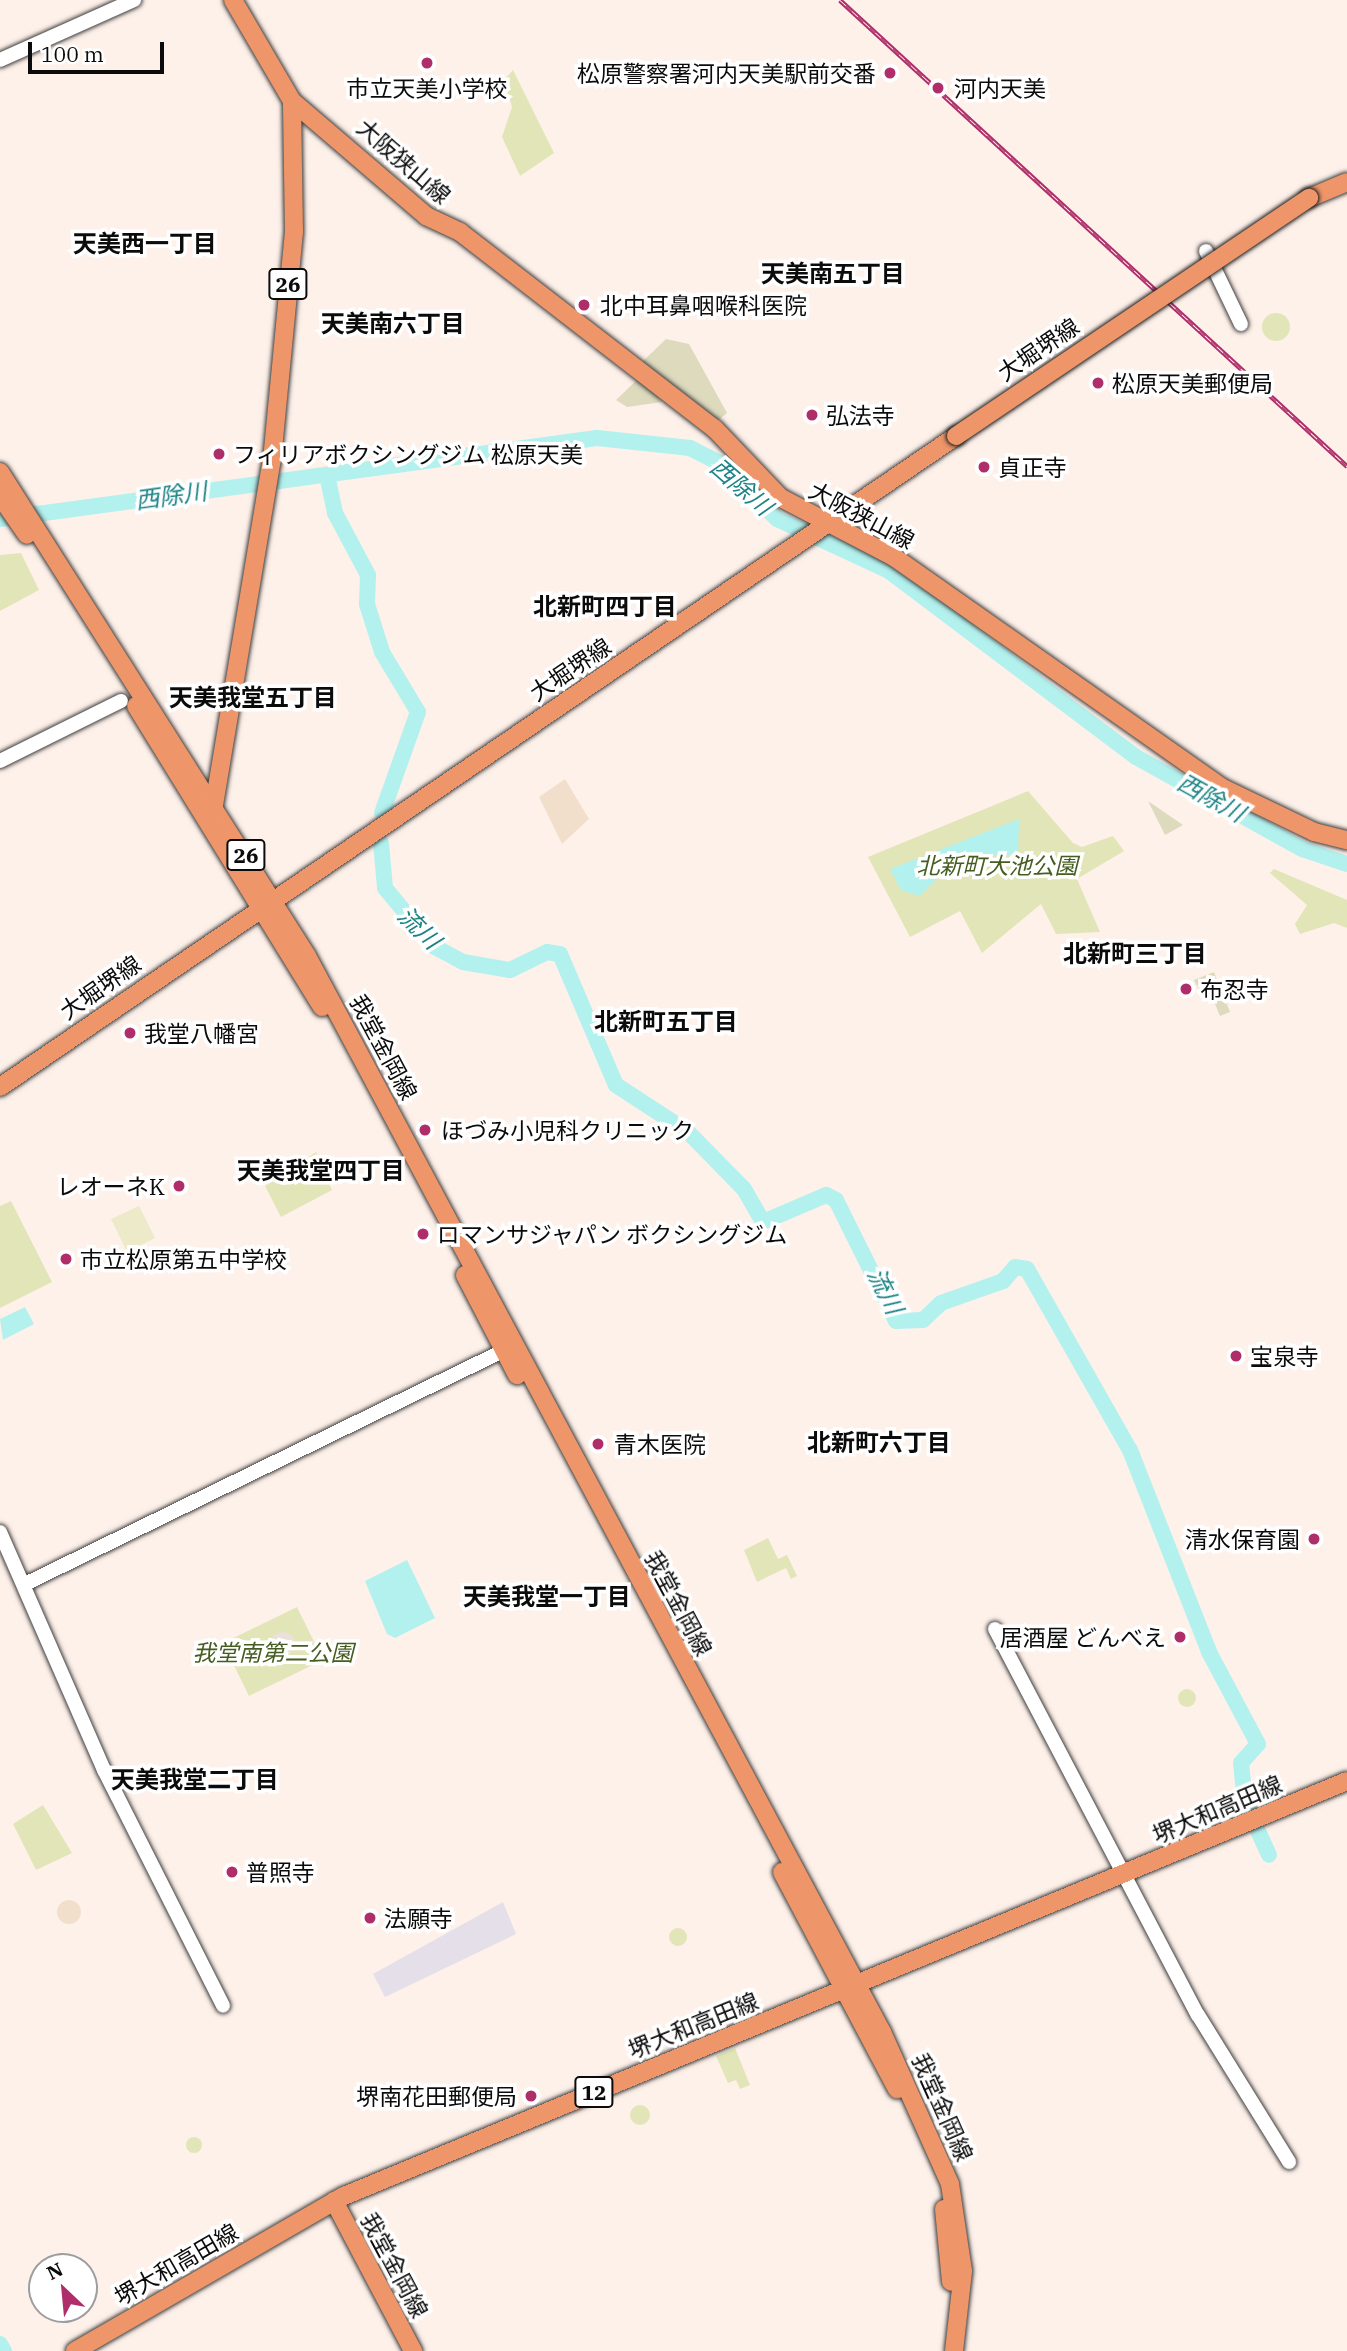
<!DOCTYPE html>
<meta charset="utf-8">
<style>
body{margin:0}
#map{position:relative;width:1347px;height:2351px;overflow:hidden;background:#fef1ea;font-family:"IBM Plex Serif","Noto Sans JP",serif}
div>[style]{position:absolute}
.industrial>*{inset:0;background:#e4dfe9}
.farmland>*{inset:0;background:#f1dfcc}
.round{border-radius:50%}
.green>*{inset:0;background:#e2e5b7}
.cemetery>*{inset:0;background:#dddabe}
.pitch>*{inset:0;background:#eceac8}
.plaza>*{inset:0;background:#ece0db}
.water>*{inset:0;background:#b2f1ee}
.river>*{height:16px;margin:-8px;padding:0 8px;transform-origin:8px;border-radius:8px;background:#b2f1ee}
.roads{filter:drop-shadow(0 0 2px #3e3e3e) drop-shadow(0 0 2px #3e3e3e)}
.minor>*{height:14px;margin:-7px;padding:0 7px;transform-origin:7px;border-radius:7px;background:#fff}
.major>*{height:18px;margin:-9px;padding:0 9px;transform-origin:9px;border-radius:9px;background:#ee9669}
.rail>*{height:5px;margin-top:-2.5px;transform-origin:0;background:repeating-linear-gradient(90deg,#fff 0 8px,#af2e6a 0 16px);box-sizing:border-box;border-block:2px solid #af2e6a}
.bridges{filter:drop-shadow(0 0 2px #1c1c1c) drop-shadow(0 0 2px #1c1c1c)}
.major-bridge>*{height:18px;margin:-9px;padding:0 9px;transform-origin:9px;border-radius:9px;background:#ee9669}
.dots>*{width:19px;height:19px;translate:-50% -50%;box-sizing:border-box;border:4px solid #fff;border-radius:50%}
span{translate:-50% -50%;white-space:nowrap;text-align:center;line-height:1.15;-webkit-text-stroke:7px #fff;paint-order:stroke}
.shield-label span{padding:2px 5px;background:#fff;border:2px solid;border-radius:5px;-webkit-text-stroke-width:0}
.shield-label{font-size:21px;color:#0b0b0b;font-weight:700}
.poi-label{font-size:23px;color:#0b0b0b}
.right{translate:-100% -50%;text-align:right}
.left{translate:0 -50%;text-align:left}
.street-label{font-size:23px;color:#0b0b0b}
.park-label{font-size:23px;color:#465d21;font-style:italic}
.neighbourhood-label{font-size:24px;color:#0b0b0b;font-weight:700}
.water-label{font-size:24px;color:#1d8385;font-style:italic}
.north{position:absolute;left:28px;top:2253px;width:70px;height:70px;box-sizing:border-box;background:#fff;border:2px solid #9d9d9d;border-radius:50%;rotate:334deg;font-size:19px;font-weight:700;line-height:28px;text-align:center;color:#0b0b0b}
.north::after{content:'';display:block;margin:auto;width:24px;height:32px;background:#af2e6a;clip-path:polygon(50% 0,100% 100%,50% 72%,0 100%)}
.scale{position:absolute;left:28px;top:42px;width:136px;height:32px;box-sizing:border-box;border:4px solid #0b0b0b;border-top:0;padding-left:9px;font-size:21px;line-height:24px;white-space:nowrap;color:#0b0b0b;-webkit-text-stroke:5px #fff;paint-order:stroke}
</style>
<div id="map">
<div class="industrial">
<i style="clip-path:polygon(503px 1902px,516px 1934px,385px 1997px,373px 1974px)"></i>
</div>
<div class="farmland">
<i style="clip-path:polygon(565px 779px,589px 819px,562px 844px,539px 797px)"></i>
<i class="round" style="left:57px;top:1900px;width:24px;height:24px"></i>
</div>
<div class="green">
<i style="clip-path:polygon(513px 70px,554px 153px,520px 176px,502px 137px,512px 107px,504px 80px)"></i>
<i class="round" style="left:1262px;top:313px;width:28px;height:28px"></i>
<i style="clip-path:polygon(21px 553px,39px 590px,0 611px,0 555px)"></i>
<i style="clip-path:polygon(1028px 791px,1073px 843px,1082px 847px,1113px 836px,1124px 851px,1077px 879px,1100px 932px,1056px 934px,1041px 904px,982px 953px,960px 911px,910px 937px,868px 857px)"></i>
<i style="clip-path:polygon(1274px 869px,1347px 900px,1347px 928px,1334px 923px,1300px 934px,1295px 924px,1307px 905px,1270px 873px)"></i>
<i style="clip-path:polygon(316px 1152px,332px 1190px,281px 1217px,265px 1186px)"></i>
<i style="clip-path:polygon(11px 1201px,52px 1282px,0 1308px,0 1206px)"></i>
<i style="clip-path:polygon(768px 1538px,778px 1559px,787px 1555px,797px 1576px,791px 1579px,786px 1568px,757px 1582px,744px 1550px)"></i>
<i style="clip-path:polygon(297px 1607px,323px 1660px,249px 1696px,223px 1643px)"></i>
<i class="round" style="left:1178px;top:1689px;width:18px;height:18px"></i>
<i style="clip-path:polygon(43px 1805px,72px 1853px,36px 1870px,13px 1824px)"></i>
<i class="round" style="left:669px;top:1928px;width:18px;height:18px"></i>
<i style="clip-path:polygon(735px 2048px,750px 2085px,740px 2089px,736px 2080px,728px 2083px,716px 2056px)"></i>
<i class="round" style="left:630px;top:2105px;width:20px;height:20px"></i>
<i class="round" style="left:186px;top:2137px;width:16px;height:16px"></i>
</div>
<div class="cemetery">
<i style="clip-path:polygon(666px 339px,689px 344px,727px 413px,716px 422px,640px 364px)"></i>
<i style="clip-path:polygon(640px 377px,662px 402px,627px 407px,616px 400px)"></i>
<i style="clip-path:polygon(1148px 801px,1183px 825px,1165px 835px)"></i>
<i style="clip-path:polygon(1214px 972px,1230px 1012px,1220px 1016px,1208px 987px,1199px 990px,1194px 980px)"></i>
</div>
<div class="pitch">
<i style="clip-path:polygon(139px 1206px,155px 1238px,127px 1252px,111px 1219px)"></i>
</div>
<div class="plaza">
<i class="round" style="left:271px;top:1632px;width:24px;height:24px"></i>
</div>
<div class="water">
<i style="clip-path:polygon(1019px 819px,1018px 854px,958px 859px,919px 896px,901px 890px,890px 869px)"></i>
<i style="clip-path:polygon(25px 1307px,34px 1324px,3px 1340px,0 1319px)"></i>
<i style="clip-path:polygon(407px 1560px,435px 1618px,395px 1638px,387px 1634px,365px 1581px)"></i>
</div>
<div class="river">
<i style="left:327px;top:475px;width:39px;rotate:78deg"></i>
<i style="left:335px;top:513px;width:70px;rotate:62deg"></i>
<i style="left:368px;top:575px;width:29px;rotate:92deg"></i>
<i style="left:367px;top:604px;width:50px;rotate:72.6deg"></i>
<i style="left:382px;top:652px;width:70px;rotate:59deg"></i>
<i style="left:418px;top:712px;width:107px;rotate:109.6deg"></i>
<i style="left:0;top:519px;width:602px;rotate:-7.73deg"></i>
<i style="left:597px;top:438px;width:94px;rotate:6.1deg"></i>
<i style="left:690px;top:448px;width:34px;rotate:27deg"></i>
<i style="left:720px;top:463px;width:80px;rotate:44.5deg"></i>
<i style="left:777px;top:519px;width:123px;rotate:24.9deg"></i>
<i style="left:889px;top:571px;width:309px;rotate:37deg"></i>
<i style="left:1136px;top:757px;width:190px;rotate:29deg"></i>
<i style="left:1302px;top:849px;width:47px;rotate:18.4deg"></i>
<i style="left:381px;top:843px;width:45px;rotate:84.9deg"></i>
<i style="left:385px;top:888px;width:75px;rotate:50.4deg"></i>
<i style="left:433px;top:946px;width:34px;rotate:28deg"></i>
<i style="left:463px;top:962px;width:48px;rotate:9.7deg"></i>
<i style="left:510px;top:970px;width:41px;rotate:-25.9deg"></i>
<i style="left:547px;top:952px;width:13px;rotate:9deg"></i>
<i style="left:560px;top:954px;width:142px;rotate:66.9deg"></i>
<i style="left:616px;top:1085px;width:86px;rotate:33.1deg"></i>
<i style="left:688px;top:1132px;width:80px;rotate:45.5deg"></i>
<i style="left:744px;top:1189px;width:38px;rotate:60deg"></i>
<i style="left:763px;top:1222px;width:69px;rotate:-23.2deg"></i>
<i style="left:826px;top:1195px;width:11px;rotate:27deg"></i>
<i style="left:836px;top:1200px;width:135px;rotate:63.6deg"></i>
<i style="left:896px;top:1321px;width:27px;rotate:-2deg"></i>
<i style="left:923px;top:1320px;width:25px;rotate:-43deg"></i>
<i style="left:941px;top:1303px;width:66px;rotate:-19.5deg"></i>
<i style="left:1003px;top:1281px;width:18px;rotate:-49deg"></i>
<i style="left:1015px;top:1267px;width:12px;rotate:9deg"></i>
<i style="left:1027px;top:1269px;width:208px;rotate:60.4deg"></i>
<i style="left:1130px;top:1450px;width:217px;rotate:68.6deg"></i>
<i style="left:1209px;top:1652px;width:104px;rotate:62deg"></i>
<i style="left:1258px;top:1744px;width:25px;rotate:132deg"></i>
<i style="left:1241px;top:1763px;width:40px;rotate:84.3deg"></i>
<i style="left:1245px;top:1803px;width:57px;rotate:65.2deg"></i>
<i style="left:0;top:2344px;width:8px;rotate:60deg"></i>
</div>
<div class="roads">
<div class="minor">
<i style="left:0;top:60px;width:147px;rotate:-24.1deg"></i>
<i style="left:1206px;top:251px;width:81px;rotate:64.4deg"></i>
<i style="left:0;top:761px;width:135px;rotate:-26.4deg"></i>
<i style="left:0;top:1532px;width:260px;rotate:66.4deg"></i>
<i style="left:104px;top:1770px;width:264px;rotate:63.2deg"></i>
<i style="left:25px;top:1584px;width:541px;rotate:-26deg"></i>
<i style="left:995px;top:1629px;width:436px;rotate:62.3deg"></i>
<i style="left:1198px;top:2015px;width:173px;rotate:58.2deg"></i>
</div>
<div class="major">
<i style="left:233px;top:0;width:117px;rotate:59.7deg"></i>
<i style="left:292px;top:101px;width:177px;rotate:40.6deg"></i>
<i style="left:426px;top:216px;width:38px;rotate:25deg"></i>
<i style="left:460px;top:232px;width:321px;rotate:37.7deg"></i>
<i style="left:714px;top:428px;width:97px;rotate:46.3deg"></i>
<i style="left:781px;top:498px;width:127px;rotate:27.6deg"></i>
<i style="left:894px;top:557px;width:402px;rotate:35.1deg"></i>
<i style="left:1223px;top:788px;width:101px;rotate:25.8deg"></i>
<i style="left:1314px;top:832px;width:34px;rotate:14deg"></i>
<i style="left:1309px;top:198px;width:41px;rotate:-22.8deg"></i>
<i style="left:0;top:472px;width:573px;rotate:57.61deg"></i>
<i style="left:307px;top:956px;width:1220px;rotate:61.88deg"></i>
<i style="left:882px;top:2032px;width:167px;rotate:65.9deg"></i>
<i style="left:950px;top:2184px;width:88px;rotate:81.5deg"></i>
<i style="left:963px;top:2271px;width:81px;rotate:96.4deg"></i>
<i style="left:0;top:496px;width:47px;rotate:55.3deg"></i>
<i style="left:136px;top:706px;width:354px;rotate:58.3deg"></i>
<i style="left:213px;top:811px;width:356px;rotate:-80.5deg"></i>
<i style="left:272px;top:460px;width:229px;rotate:-84.5deg"></i>
<i style="left:294px;top:232px;width:131px;rotate:-90.9deg"></i>
<i style="left:0;top:1087px;width:1157px;rotate:-34.25deg"></i>
<i style="left:465px;top:1275px;width:113px;rotate:62.5deg"></i>
<i style="left:782px;top:1872px;width:246px;rotate:62.1deg"></i>
<i style="left:334px;top:2201px;width:170px;rotate:62.2deg"></i>
<i style="left:944px;top:2209px;width:73px;rotate:84.5deg"></i>
<i style="left:75px;top:2351px;width:310px;rotate:-30deg"></i>
<i style="left:344px;top:2196px;width:1085px;rotate:-22.48deg"></i>
</div>
</div>
<div class="rail">
<i style="left:840px;top:0;width:689px;rotate:42.59deg"></i>
</div>
<div class="bridges">
<div class="major-bridge">
<i style="left:956px;top:436px;width:426px;rotate:-34deg"></i>
</div>
</div>
<div class="dots">
<i style="left:427px;top:63px;background:#af2e6a"></i>
<i style="left:890px;top:73px;background:#af2e6a"></i>
<i style="left:938px;top:88px;background:#af2e6a"></i>
<i style="left:584px;top:305px;background:#af2e6a"></i>
<i style="left:1098px;top:383px;background:#af2e6a"></i>
<i style="left:812px;top:415px;background:#af2e6a"></i>
<i style="left:219px;top:454px;background:#af2e6a"></i>
<i style="left:984px;top:467px;background:#af2e6a"></i>
<i style="left:1186px;top:989px;background:#af2e6a"></i>
<i style="left:130px;top:1033px;background:#af2e6a"></i>
<i style="left:425px;top:1130px;background:#af2e6a"></i>
<i style="left:179px;top:1186px;background:#af2e6a"></i>
<i style="left:423px;top:1234px;background:#af2e6a"></i>
<i style="left:66px;top:1259px;background:#af2e6a"></i>
<i style="left:1236px;top:1356px;background:#af2e6a"></i>
<i style="left:598px;top:1444px;background:#af2e6a"></i>
<i style="left:1314px;top:1539px;background:#af2e6a"></i>
<i style="left:1180px;top:1637px;background:#af2e6a"></i>
<i style="left:232px;top:1872px;background:#af2e6a"></i>
<i style="left:370px;top:1918px;background:#af2e6a"></i>
<i style="left:531px;top:2096px;background:#af2e6a"></i>
</div>
<div class="shield-label">
<span style="left:288px;top:284px">26</span>
<span style="left:246px;top:855px">26</span>
<span style="left:594px;top:2092px">12</span>
</div>
<div class="poi-label">
<span class="right" style="left:876px;top:73px">松原警察署河内天美駅前交番</span>
<span style="left:427px;top:88px">市立天美小学校</span>
<span class="left" style="left:954px;top:88px">河内天美</span>
<span class="left" style="left:600px;top:305px">北中耳鼻咽喉科医院</span>
<span class="left" style="left:1112px;top:383px">松原天美郵便局</span>
<span class="left" style="left:826px;top:415px">弘法寺</span>
<span class="left" style="left:233px;top:454px">フィリアボクシングジム 松原天美</span>
<span class="left" style="left:998px;top:467px">貞正寺</span>
<span class="left" style="left:1200px;top:989px">布忍寺</span>
<span class="left" style="left:144px;top:1033px">我堂八幡宮</span>
<span class="left" style="left:441px;top:1130px">ほづみ小児科クリニック</span>
<span class="right" style="left:165px;top:1186px">レオーネK</span>
<span class="left" style="left:437px;top:1234px">ロマンサジャパン ボクシングジム</span>
<span class="left" style="left:80px;top:1259px">市立松原第五中学校</span>
<span class="left" style="left:1250px;top:1356px">宝泉寺</span>
<span class="left" style="left:614px;top:1444px">青木医院</span>
<span class="right" style="left:1300px;top:1539px">清水保育園</span>
<span class="right" style="left:1166px;top:1637px">居酒屋 どんべえ</span>
<span class="left" style="left:246px;top:1872px">普照寺</span>
<span class="left" style="left:384px;top:1918px">法願寺</span>
<span class="right" style="left:517px;top:2096px">堺南花田郵便局</span>
</div>
<div class="street-label">
<span style="left:404px;top:161px;rotate:41deg">大阪狭山線</span>
<span style="left:1038px;top:349px;rotate:-34deg">大堀堺線</span>
<span style="left:862px;top:515px;rotate:28deg">大阪狭山線</span>
<span style="left:570px;top:669px;rotate:-34deg">大堀堺線</span>
<span style="left:100px;top:987px;rotate:-35deg">大堀堺線</span>
<span style="left:384px;top:1047px;rotate:62deg">我堂金岡線</span>
<span style="left:679px;top:1603px;rotate:62deg">我堂金岡線</span>
<span style="left:1217px;top:1809px;rotate:-23deg">堺大和高田線</span>
<span style="left:693px;top:2025px;rotate:-22deg">堺大和高田線</span>
<span style="left:943px;top:2107px;rotate:66deg">我堂金岡線</span>
<span style="left:176px;top:2264px;rotate:-30deg">堺大和高田線</span>
<span style="left:395px;top:2265px;rotate:62deg">我堂金岡線</span>
</div>
<div class="park-label">
<span style="left:997px;top:865px">北新町大池公園</span>
<span style="left:273px;top:1652px">我堂南第二公園</span>
</div>
<div class="neighbourhood-label">
<span style="left:145px;top:244px">天美西一丁目</span>
<span style="left:833px;top:274px">天美南五丁目</span>
<span style="left:393px;top:324px">天美南六丁目</span>
<span style="left:605px;top:607px">北新町四丁目</span>
<span style="left:253px;top:698px">天美我堂五丁目</span>
<span style="left:1135px;top:954px">北新町三丁目</span>
<span style="left:666px;top:1022px">北新町五丁目</span>
<span style="left:321px;top:1171px">天美我堂四丁目</span>
<span style="left:879px;top:1443px">北新町六丁目</span>
<span style="left:547px;top:1597px">天美我堂一丁目</span>
<span style="left:195px;top:1780px">天美我堂二丁目</span>
</div>
<div class="water-label">
<span style="left:741px;top:487px;rotate:41deg">西除川</span>
<span style="left:171px;top:496px;rotate:-8deg">西除川</span>
<span style="left:1211px;top:798px;rotate:29deg">西除川</span>
<span style="left:419px;top:928px;rotate:44deg">流川</span>
<span style="left:885px;top:1291px;rotate:63deg">流川</span>
</div>
<div class="north">N</div>
<div class="scale">100 m</div>
</div>
